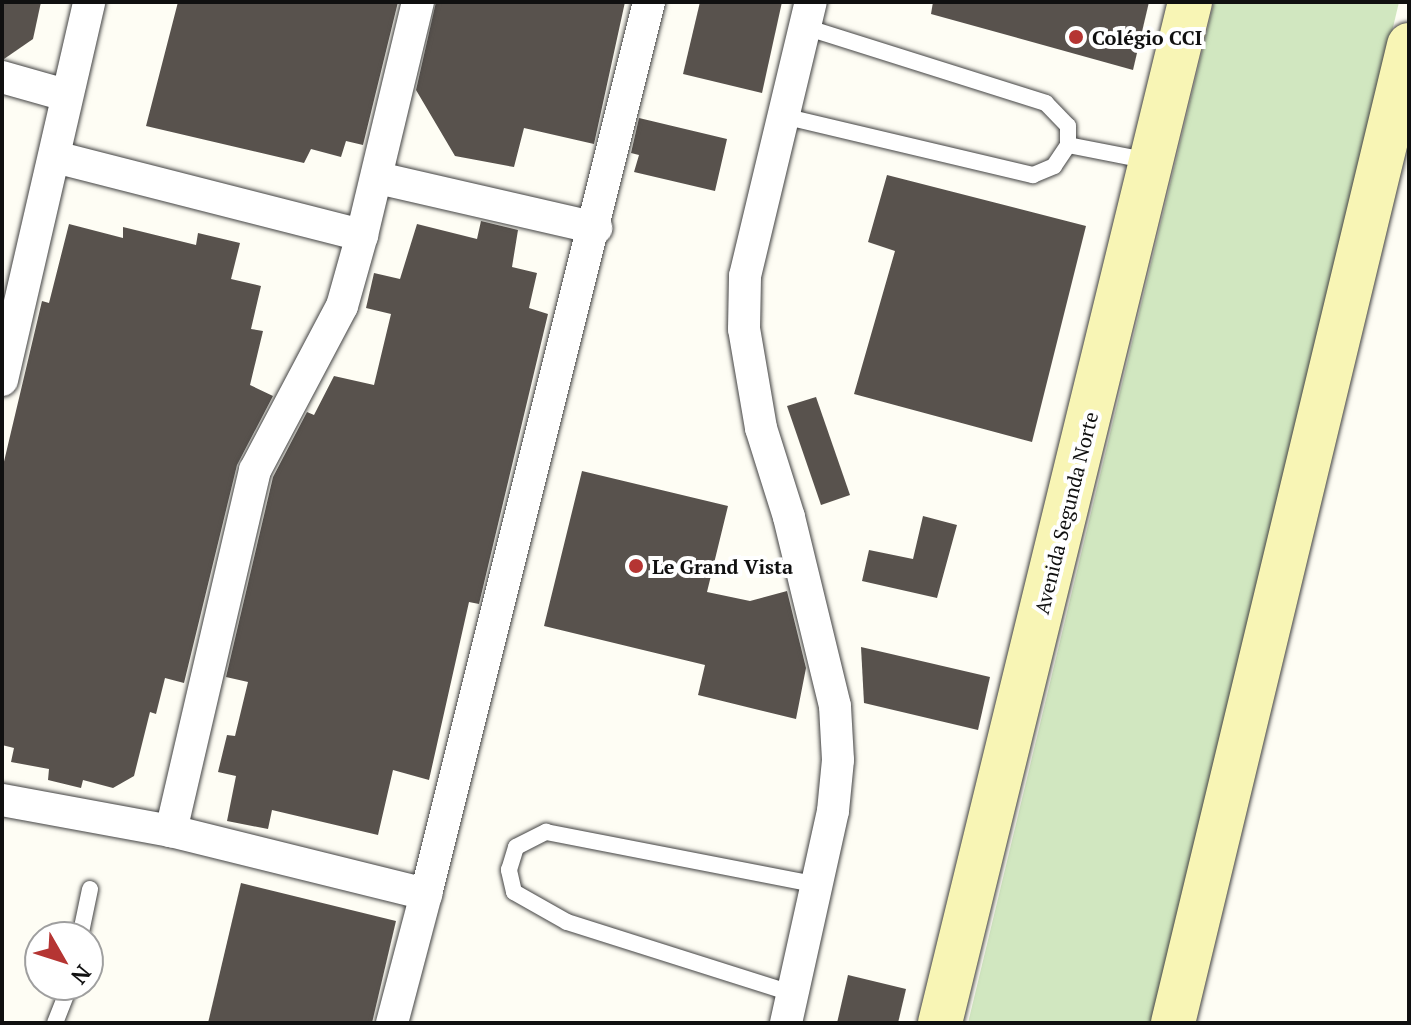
<!DOCTYPE html>
<meta charset="utf-8">
<style>
body{margin:0}
#map{position:relative;width:1411px;height:1025px;overflow:hidden;background:#fefdf4;font-family:"PT Serif",serif}
div>[style]{position:absolute}
.green>*{inset:0;background:#d1e7c0}
.building>*{inset:0;background:#58524d}
.roads{filter:drop-shadow(0 0 2px #434343) drop-shadow(0 0 2px #434343)}
.lane>*{height:16px;margin:-8px;padding:0 8px;transform-origin:8px;border-radius:8px;background:#fff}
.street>*{height:32px;margin:-16px;padding:0 16px;transform-origin:16px;border-radius:16px;background:#fff}
.secondary>*{height:44px;margin:-22px;padding:0 22px;transform-origin:22px;border-radius:22px;background:#f8f5b5}
.dots>*{width:22px;height:22px;translate:-50% -50%;box-sizing:border-box;border:4px solid #fff;border-radius:50%}
span{translate:-50% -50%;white-space:nowrap;text-align:center;line-height:1.15;-webkit-text-stroke:8px #fff;paint-order:stroke}
.poi-label{font-size:20px;color:#101010;font-weight:700}
.left{translate:0 -50%;text-align:left}
.street-label{font-size:20px;color:#101010}
.frame{position:absolute;inset:0;border:4px solid #101010;pointer-events:none}
.north{position:absolute;left:24px;top:921px;width:80px;height:80px;box-sizing:border-box;background:#fff;border:2px solid #9f9f9f;border-radius:50%;rotate:129deg;font-size:22px;font-weight:700;line-height:32px;text-align:center;color:#101010}
.north::after{content:'';display:block;margin:auto;width:28px;height:36px;background:#b53533;clip-path:polygon(50% 0,100% 100%,50% 72%,0 100%)}
</style>
<div id="map">
<div class="green">
<i style="clip-path:polygon(1214px 2px,1399px 2px,1158px 1023px,968px 1023px)"></i>
</div>
<div class="building">
<i style="clip-path:polygon(2px 2px,41px 2px,33px 39px,4px 59px)"></i>
<i style="clip-path:polygon(178px 2px,398px 2px,363px 145px,346px 141px,341px 157px,311px 149px,304px 163px,146px 126px)"></i>
<i style="clip-path:polygon(436px 2px,625px 2px,594px 144px,524px 128px,514px 167px,455px 156px,416px 90px)"></i>
<i style="clip-path:polygon(700px 2px,782px 2px,762px 93px,683px 74px)"></i>
<i style="clip-path:polygon(933px 2px,1149px 2px,1133px 70px,931px 14px)"></i>
<i style="clip-path:polygon(639px 118px,727px 139px,715px 191px,634px 172px,639px 155px,631px 153px)"></i>
<i style="clip-path:polygon(887px 175px,1086px 226px,1032px 442px,854px 394px,895px 251px,868px 242px)"></i>
<i style="clip-path:polygon(481px 221px,518px 230px,512px 267px,537px 273px,529px 308px,548px 314px,479px 604px,469px 602px,429px 780px,393px 770px,378px 835px,272px 810px,268px 829px,227px 821px,236px 776px,218px 772px,227px 735px,235px 736px,248px 682px,226px 677px,273px 477px,307px 412px,314px 415px,334px 376px,374px 385px,391px 314px,366px 308px,374px 273px,400px 279px,417px 224px,477px 239px)"></i>
<i style="clip-path:polygon(69px 224px,123px 238px,123px 227px,196px 245px,198px 233px,240px 243px,231px 279px,261px 286px,251px 329px,263px 331px,250px 385px,273px 396px,237px 465px,184px 683px,165px 678px,156px 714px,150px 712px,134px 776px,113px 788px,83px 780px,81px 788px,48px 780px,49px 769px,11px 762px,14px 748px,2px 745px,2px 470px,42px 301px,49px 303px)"></i>
<i style="clip-path:polygon(816px 397px,850px 495px,821px 505px,787px 406px)"></i>
<i style="clip-path:polygon(582px 471px,728px 506px,707px 592px,750px 601px,787px 591px,806px 668px,796px 719px,698px 695px,705px 665px,544px 626px)"></i>
<i style="clip-path:polygon(923px 516px,957px 525px,937px 598px,862px 581px,869px 550px,913px 559px)"></i>
<i style="clip-path:polygon(861px 647px,990px 677px,978px 730px,864px 703px)"></i>
<i style="clip-path:polygon(241px 883px,396px 921px,372px 1023px,208px 1023px)"></i>
<i style="clip-path:polygon(848px 975px,906px 989px,898px 1023px,837px 1023px)"></i>
</div>
<div class="roads">
<div class="lane">
<i style="left:783px;top:116px;width:257px;rotate:13.3deg"></i>
<i style="left:1033px;top:175px;width:23px;rotate:-23deg"></i>
<i style="left:1054px;top:166px;width:25px;rotate:-56deg"></i>
<i style="left:1068px;top:145px;width:19px;rotate:-90deg"></i>
<i style="left:1068px;top:126px;width:32px;rotate:-134deg"></i>
<i style="left:1046px;top:103px;width:253px;rotate:-162.5deg"></i>
<i style="left:1068px;top:145px;width:84px;rotate:11deg"></i>
<i style="left:80px;top:937px;width:49px;rotate:-78.2deg"></i>
<i style="left:794px;top:994px;width:238px;rotate:-162.4deg"></i>
<i style="left:567px;top:922px;width:61px;rotate:-150.5deg"></i>
<i style="left:514px;top:892px;width:23px;rotate:-103deg"></i>
<i style="left:509px;top:870px;width:24px;rotate:-73deg"></i>
<i style="left:516px;top:847px;width:34px;rotate:-27deg"></i>
<i style="left:546px;top:832px;width:273px;rotate:11deg"></i>
<i style="left:55px;top:1023px;width:41px;rotate:-68.5deg"></i>
</div>
<div class="street">
<i style="left:2px;top:77px;width:66px;rotate:15.9deg"></i>
<i style="left:55px;top:157px;width:317px;rotate:14.3deg"></i>
<i style="left:362px;top:235px;width:74px;rotate:105.7deg"></i>
<i style="left:342px;top:306px;width:186px;rotate:117.9deg"></i>
<i style="left:255px;top:470px;width:371px;rotate:103.1deg"></i>
<i style="left:378px;top:178px;width:224px;rotate:12.9deg"></i>
<i style="left:362px;top:235px;width:240px;rotate:-76.5deg"></i>
<i style="left:2px;top:380px;width:388px;rotate:-77deg"></i>
<i style="left:2px;top:800px;width:172px;rotate:10.4deg"></i>
<i style="left:171px;top:831px;width:263px;rotate:13.9deg"></i>
<i style="left:426px;top:894px;width:919px;rotate:-75.96deg"></i>
<i style="left:392px;top:1023px;width:133px;rotate:-75.2deg"></i>
<i style="left:786px;top:1023px;width:217px;rotate:-77.5deg"></i>
<i style="left:833px;top:811px;width:51px;rotate:-84.4deg"></i>
<i style="left:838px;top:760px;width:54px;rotate:-93.2deg"></i>
<i style="left:835px;top:706px;width:195px;rotate:-103.7deg"></i>
<i style="left:789px;top:517px;width:93px;rotate:-107.5deg"></i>
<i style="left:761px;top:428px;width:100px;rotate:-99.7deg"></i>
<i style="left:744px;top:329px;width:53px;rotate:-88.9deg"></i>
<i style="left:745px;top:276px;width:282px;rotate:-76.5deg"></i>
</div>
<div class="secondary">
<i style="left:940px;top:1023px;width:1051px;rotate:-76.24deg"></i>
<i style="left:1173px;top:1023px;width:1006px;rotate:-76.43deg"></i>
</div>
</div>
<div class="dots">
<i style="left:1076px;top:37px;background:#b53533"></i>
<i style="left:636px;top:566px;background:#b53533"></i>
</div>
<div class="poi-label">
<span class="left" style="left:1092px;top:37px">Colégio CCI</span>
<span class="left" style="left:652px;top:566px">Le Grand Vista</span>
</div>
<div class="street-label">
<span style="left:1066px;top:513px;rotate:-76deg">Avenida Segunda Norte</span>
</div>
<div class="frame"></div>
<div class="north">N</div>
</div>
